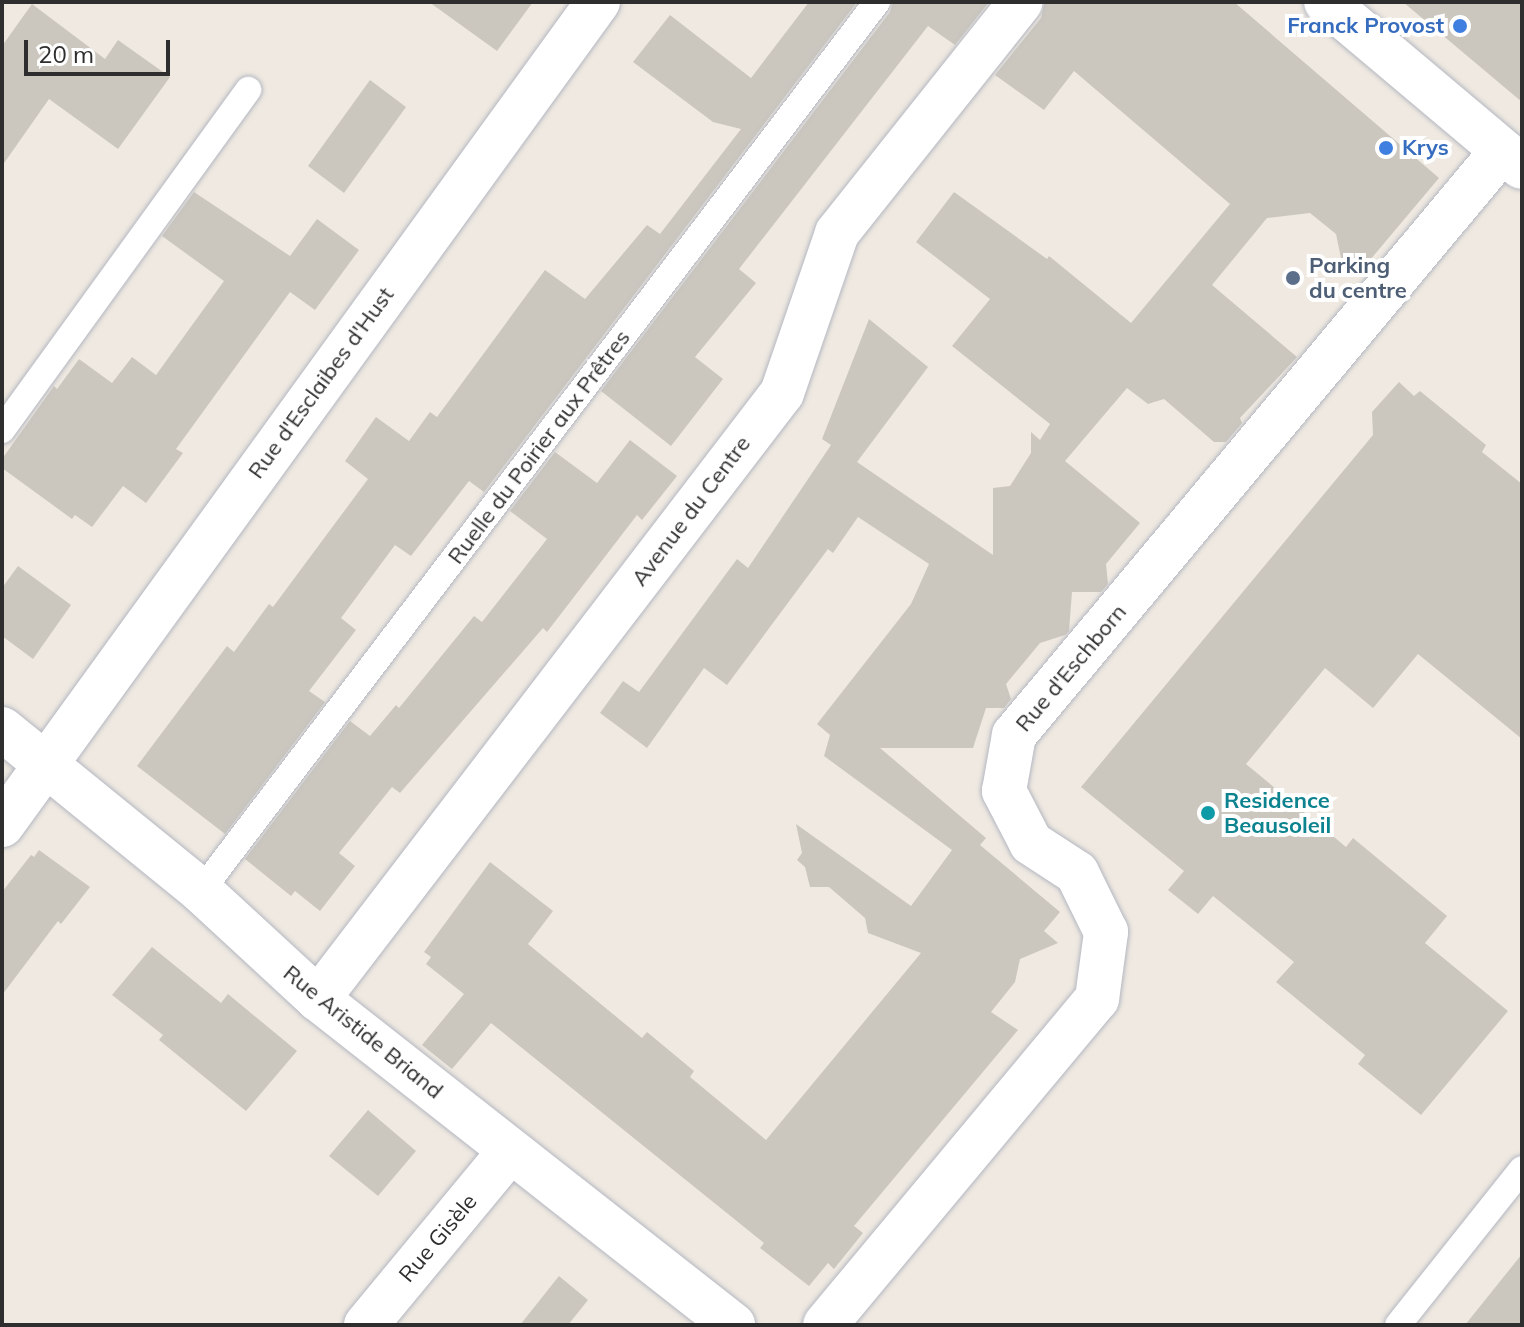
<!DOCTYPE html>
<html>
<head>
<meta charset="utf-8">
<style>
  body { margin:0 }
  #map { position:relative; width:1524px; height:1327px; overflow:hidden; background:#efe9e1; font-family:Mulish,sans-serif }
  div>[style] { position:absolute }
  .building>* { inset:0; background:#cbc7bf }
  .roads { filter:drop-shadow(0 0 2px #b4b7c1) drop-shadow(0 0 2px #b4b7c1) }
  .service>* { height:26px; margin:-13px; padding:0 13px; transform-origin:13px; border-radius:13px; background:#fff }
  .minor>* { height:44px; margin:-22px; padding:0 22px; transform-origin:22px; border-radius:22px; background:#fff }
  .secondary>* { height:44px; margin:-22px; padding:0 22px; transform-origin:22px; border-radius:22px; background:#fff }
  .dots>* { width:22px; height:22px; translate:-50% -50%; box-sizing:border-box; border:4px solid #fff; border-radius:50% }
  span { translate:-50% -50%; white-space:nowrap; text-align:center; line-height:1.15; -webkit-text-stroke:8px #fff; paint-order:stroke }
  .shop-label { font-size:22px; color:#366cbe; font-weight:700 }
  .right { translate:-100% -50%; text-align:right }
  .left { translate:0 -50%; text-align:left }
  .service-label { font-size:22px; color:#4e5e75; font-weight:700 }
  .street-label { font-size:22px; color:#2e2e2e }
  .culture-label { font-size:22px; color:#0d838f; font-weight:700 }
  .frame { position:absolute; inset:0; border:4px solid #2e2e2e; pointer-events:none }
  .scale { position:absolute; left:24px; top:40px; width:146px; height:36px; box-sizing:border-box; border:4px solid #2e2e2e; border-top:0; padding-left:10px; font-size:24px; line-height:28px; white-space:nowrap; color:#2e2e2e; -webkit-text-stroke:6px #fff; paint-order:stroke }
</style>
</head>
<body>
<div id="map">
  <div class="building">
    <i style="clip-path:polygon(429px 2px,533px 2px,497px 51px)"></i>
    <i style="clip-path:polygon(809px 2px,857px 2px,484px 492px,469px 481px,411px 556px,395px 545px,341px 618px,356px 630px,309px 691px,325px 702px,225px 834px,137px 766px,227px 646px,234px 652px,269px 604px,273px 607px,368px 479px,345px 461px,376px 417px,409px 441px,430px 412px,437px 417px,545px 270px,585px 299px,647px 225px,660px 234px,741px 129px,713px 122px,633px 62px,670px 15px,751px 78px)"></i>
    <i style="clip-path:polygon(893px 2px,989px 2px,955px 45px,928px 26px,739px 269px,756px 283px,695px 357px,723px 379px,671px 446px,601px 391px,890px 12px)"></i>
    <i style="clip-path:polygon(1045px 2px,1234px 2px,1439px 178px,1370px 260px,1342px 263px,1336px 234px,1310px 213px,1267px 218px,1212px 285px,1297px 357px,1240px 418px,1242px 423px,1226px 442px,1214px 442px,1164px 399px,1148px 404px,1127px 388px,1065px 461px,1140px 523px,1106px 564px,1108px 584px,1101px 592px,1072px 592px,1069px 631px,1065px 635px,1040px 643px,1006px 684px,1011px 699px,1004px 708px,986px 708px,973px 748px,880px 748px,986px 838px,980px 845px,1060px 912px,1044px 931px,1058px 943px,1020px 959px,1015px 982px,991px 1012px,1018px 1030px,854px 1226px,863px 1233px,834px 1269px,828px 1263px,809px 1286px,760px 1248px,764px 1243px,491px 1023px,452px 1069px,422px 1045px,464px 994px,426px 964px,431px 957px,424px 952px,490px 862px,553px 911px,528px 944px,642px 1038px,647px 1032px,694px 1071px,690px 1077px,766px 1140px,921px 953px,868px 933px,865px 918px,829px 887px,810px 887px,805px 867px,797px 860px,802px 853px,796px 824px,911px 906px,952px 850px,824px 756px,830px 735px,817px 724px,911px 604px,929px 564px,858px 517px,833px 553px,828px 549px,727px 685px,704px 668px,647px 748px,600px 713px,623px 681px,639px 692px,737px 559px,748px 568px,831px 445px,822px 439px,869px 319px,928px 367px,857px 462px,993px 555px,993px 488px,1010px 486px,1031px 453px,1031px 432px,1040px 440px,1050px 424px,952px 346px,990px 299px,916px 242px,954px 192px,1047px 259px,1049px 256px,1131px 323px,1230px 204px,1074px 71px,1044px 110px,995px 75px,1041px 18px)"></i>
    <i style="clip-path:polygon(1403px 2px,1522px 2px,1522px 102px)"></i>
    <i style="clip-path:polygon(32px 4px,105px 59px,118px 40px,170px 77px,118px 149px,49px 99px,2px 166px,2px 46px)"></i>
    <i style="clip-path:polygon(370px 80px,406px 107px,344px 193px,308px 166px)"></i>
    <i style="clip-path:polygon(194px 192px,290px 256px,317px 219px,359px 250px,315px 310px,290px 292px,176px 449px,183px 453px,146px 503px,123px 486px,92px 527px,75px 515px,72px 519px,2px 468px,2px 459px,54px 386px,57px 389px,79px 359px,112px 383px,132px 357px,156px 375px,224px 281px,162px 236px)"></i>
    <i style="clip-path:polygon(1399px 382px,1414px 396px,1420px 391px,1486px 445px,1482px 452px,1522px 484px,1522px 739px,1418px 654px,1373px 708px,1325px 668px,1246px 764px,1346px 847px,1353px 838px,1447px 916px,1425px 943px,1508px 1011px,1421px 1115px,1358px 1064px,1365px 1055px,1276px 982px,1294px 962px,1213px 896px,1198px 914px,1168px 890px,1184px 871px,1081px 787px,1373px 435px,1372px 412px)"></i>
    <i style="clip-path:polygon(630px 440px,677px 476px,642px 520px,637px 515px,547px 632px,543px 628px,400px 793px,392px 787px,339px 853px,355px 866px,320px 911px,295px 891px,291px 896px,245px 859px,350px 721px,370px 736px,396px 705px,399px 708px,474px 616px,482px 622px,547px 539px,510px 511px,555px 452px,597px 483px)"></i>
    <i style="clip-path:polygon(18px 566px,71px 605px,33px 659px,2px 636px,2px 588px)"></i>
    <i style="clip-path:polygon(39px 850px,90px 887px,61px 924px,58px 921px,2px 995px,2px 892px,31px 855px,34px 857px)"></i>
    <i style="clip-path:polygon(152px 947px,221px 1003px,228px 994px,297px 1051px,246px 1111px,159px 1040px,163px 1035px,112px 995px)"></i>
    <i style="clip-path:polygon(368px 1110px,416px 1151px,378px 1196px,329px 1156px)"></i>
    <i style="clip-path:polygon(1522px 1254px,1522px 1325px,1465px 1325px)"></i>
    <i style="clip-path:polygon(559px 1276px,588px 1300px,568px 1325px,520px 1325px)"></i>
  </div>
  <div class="roads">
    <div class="service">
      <i style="left:2px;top:430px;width:420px;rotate:-54.1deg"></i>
      <i style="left:201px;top:891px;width:1117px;rotate:-52.75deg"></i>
      <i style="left:1398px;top:1325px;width:199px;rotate:-51.5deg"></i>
    </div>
    <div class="minor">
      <i style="left:2px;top:729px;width:257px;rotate:39.1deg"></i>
      <i style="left:201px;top:891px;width:159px;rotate:42.7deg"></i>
      <i style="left:318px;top:999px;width:528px;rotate:38.15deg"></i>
      <i style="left:2px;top:825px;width:1016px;rotate:-54.09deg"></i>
      <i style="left:318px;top:999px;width:763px;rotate:-52.56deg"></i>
      <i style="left:782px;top:393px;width:169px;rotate:-71deg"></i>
      <i style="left:837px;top:233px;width:295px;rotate:-51.5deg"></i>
      <i style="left:366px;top:1325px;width:226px;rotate:-50.4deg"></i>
      <i style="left:825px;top:1325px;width:425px;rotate:-50.2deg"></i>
      <i style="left:1097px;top:999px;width:68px;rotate:-82.3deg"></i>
      <i style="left:1106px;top:932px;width:66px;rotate:-116.2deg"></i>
      <i style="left:1077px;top:873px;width:55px;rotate:-146.9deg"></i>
      <i style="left:1031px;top:843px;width:59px;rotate:-117.4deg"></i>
      <i style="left:1004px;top:791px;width:57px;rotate:-79.9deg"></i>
      <i style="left:1014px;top:735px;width:761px;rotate:-50.12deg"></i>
    </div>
    <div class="secondary">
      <i style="left:1326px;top:2px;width:256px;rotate:40.1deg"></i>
    </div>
  </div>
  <div class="dots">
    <i style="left:1460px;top:26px;background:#3f7fe0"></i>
    <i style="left:1386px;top:148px;background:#3f7fe0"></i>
    <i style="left:1293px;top:278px;background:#5c6f8a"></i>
    <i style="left:1208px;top:813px;background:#0f9aa8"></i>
  </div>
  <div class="shop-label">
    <span class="right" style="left:1444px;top:26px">Franck Provost</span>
    <span class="left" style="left:1402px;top:148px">Krys</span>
  </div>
  <div class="service-label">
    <span class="left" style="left:1309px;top:278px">Parking<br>du centre</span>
  </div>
  <div class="street-label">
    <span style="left:321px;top:383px;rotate:-54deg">Rue d'Esclaibes d'Hust</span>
    <span style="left:539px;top:447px;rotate:-53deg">Ruelle du Poirier aux Prêtres</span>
    <span style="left:691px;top:511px;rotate:-53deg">Avenue du Centre</span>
    <span style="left:1071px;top:668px;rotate:-50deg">Rue d'Eschborn</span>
    <span style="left:363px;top:1032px;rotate:39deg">Rue Aristide Briand</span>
    <span style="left:438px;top:1238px;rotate:-50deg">Rue Gisèle</span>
  </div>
  <div class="culture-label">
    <span class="left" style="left:1224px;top:813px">Residence<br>Beausoleil</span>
  </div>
  <div class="frame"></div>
  <div class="scale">20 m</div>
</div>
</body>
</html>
